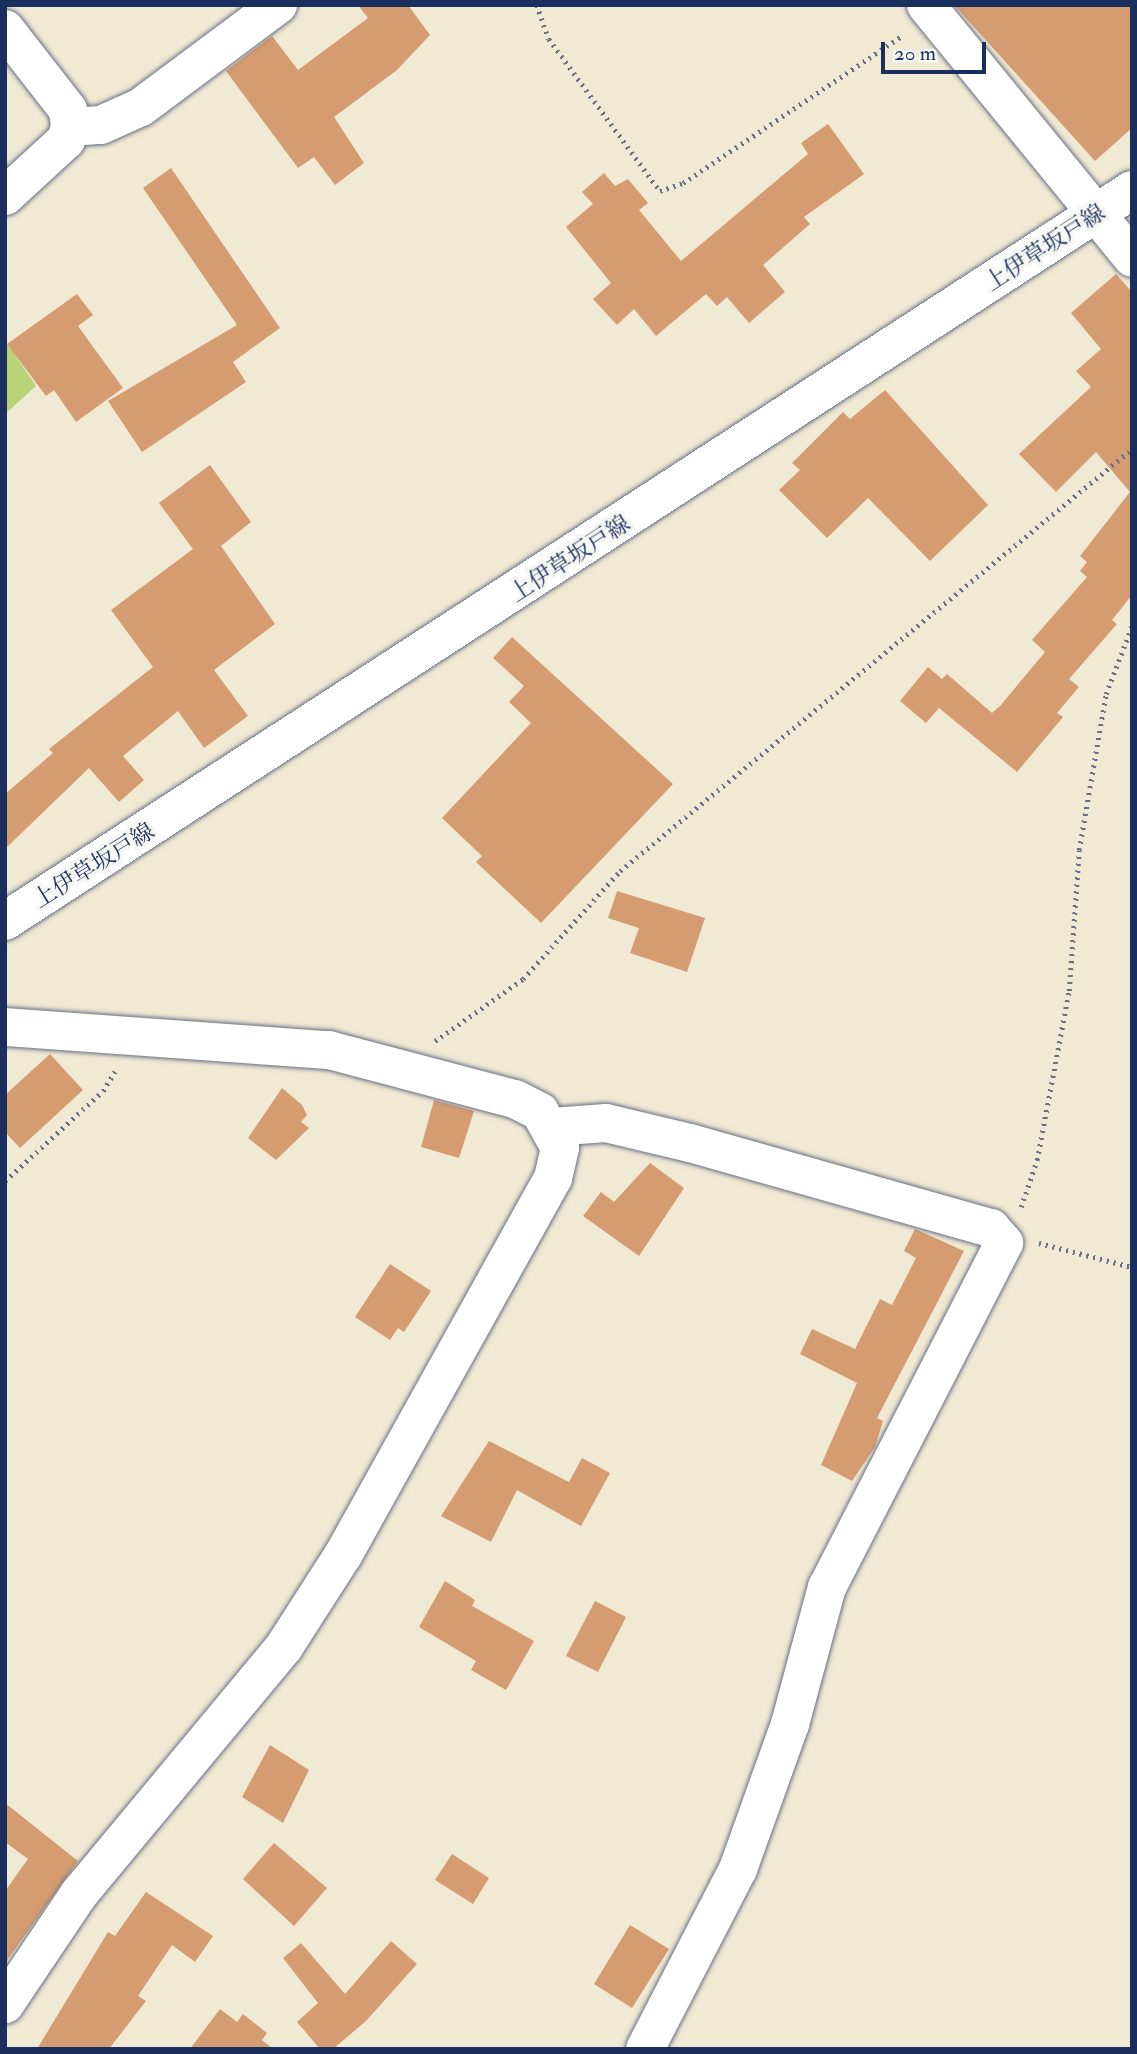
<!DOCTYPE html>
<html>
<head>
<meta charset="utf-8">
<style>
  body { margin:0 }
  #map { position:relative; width:1137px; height:2054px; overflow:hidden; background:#f0e9d3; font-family:"IM FELL Double Pica","Noto Serif JP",serif }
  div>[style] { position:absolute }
  .green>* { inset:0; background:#b9d379 }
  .building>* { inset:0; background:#d59c71 }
  .path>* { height:4.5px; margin-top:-2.25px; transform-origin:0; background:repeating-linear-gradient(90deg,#667087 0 2px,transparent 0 7px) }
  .roads { filter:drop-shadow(0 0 2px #667087) drop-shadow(0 0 2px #667087) }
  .minor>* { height:38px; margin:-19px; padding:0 19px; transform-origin:19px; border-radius:19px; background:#fff }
  .major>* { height:38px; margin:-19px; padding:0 19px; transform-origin:19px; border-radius:19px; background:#fff }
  span { translate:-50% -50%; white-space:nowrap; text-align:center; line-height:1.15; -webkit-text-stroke:7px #f6f6f2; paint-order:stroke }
  .street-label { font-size:23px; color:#1b2f5e }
  .frame { position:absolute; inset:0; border:7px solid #1b2f5e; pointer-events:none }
  .scale { position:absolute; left:881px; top:42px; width:105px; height:32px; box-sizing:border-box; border:4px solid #1b2f5e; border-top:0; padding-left:9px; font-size:21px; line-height:24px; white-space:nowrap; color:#1b2f5e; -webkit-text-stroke:5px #f6f6f2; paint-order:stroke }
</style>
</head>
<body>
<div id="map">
  <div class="green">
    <i style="clip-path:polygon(5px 340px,36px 386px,5px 414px)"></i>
  </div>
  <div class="building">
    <i style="clip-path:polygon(358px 5px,408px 5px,430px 35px,397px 70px,334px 117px,364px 163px,335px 185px,314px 157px,298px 168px,226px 71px,272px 36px,298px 70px,368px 18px)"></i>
    <i style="clip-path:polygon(954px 5px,1132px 5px,1132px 128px,1095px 161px)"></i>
    <i style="clip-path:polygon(828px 124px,864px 174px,804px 217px,810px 224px,763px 265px,785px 292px,749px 323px,727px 297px,717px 306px,706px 294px,656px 336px,634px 309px,617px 325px,593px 299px,611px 283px,566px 227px,593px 204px,582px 192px,604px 173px,615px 186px,628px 179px,648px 203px,639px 210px,681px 261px,808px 154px,801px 143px)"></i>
    <i style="clip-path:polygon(171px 168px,280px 328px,233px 362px,246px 382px,142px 452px,108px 401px,237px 325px,143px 188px)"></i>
    <i style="clip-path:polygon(1116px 274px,1132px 292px,1132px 595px,1112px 620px,1117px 624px,1069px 679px,1079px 687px,1057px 713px,1063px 717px,1017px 772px,939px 708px,926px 723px,900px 701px,928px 667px,942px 679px,947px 674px,992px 713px,1000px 706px,1045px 652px,1032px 640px,1087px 577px,1080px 571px,1087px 562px,1080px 556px,1130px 492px,1096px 452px,1056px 492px,1019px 454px,1091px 387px,1076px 371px,1101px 349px,1071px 313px)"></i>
    <i style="clip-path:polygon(77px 294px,93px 315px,78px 326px,123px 388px,76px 422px,54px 390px,46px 396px,7px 344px)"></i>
    <i style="clip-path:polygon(885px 390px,988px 505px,930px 561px,868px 498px,827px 538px,779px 490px,800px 470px,792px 463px,843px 412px,850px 419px)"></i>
    <i style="clip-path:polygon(210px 465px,251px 522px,221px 546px,275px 624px,214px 670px,248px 716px,204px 748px,178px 711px,123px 756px,144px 780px,119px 802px,89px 768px,5px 849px,5px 794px,53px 753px,49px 749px,153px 667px,111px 610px,193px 549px,159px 503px)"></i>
    <i style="clip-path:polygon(512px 637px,673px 784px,541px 923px,476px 862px,482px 856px,442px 818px,531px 723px,509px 702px,524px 686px,493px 658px)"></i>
    <i style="clip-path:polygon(617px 891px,705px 918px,687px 972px,630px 953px,639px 928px,608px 918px)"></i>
    <i style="clip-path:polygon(50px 1054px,83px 1090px,20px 1148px,5px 1132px,5px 1095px)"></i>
    <i style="clip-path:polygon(282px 1088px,302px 1105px,307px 1115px,301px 1122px,309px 1128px,276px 1160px,248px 1138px)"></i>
    <i style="clip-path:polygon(434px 1100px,474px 1111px,459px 1158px,421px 1147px)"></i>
    <i style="clip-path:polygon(650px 1163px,684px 1188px,639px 1256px,583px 1216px,601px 1192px,614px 1202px)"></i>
    <i style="clip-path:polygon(915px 1229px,964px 1251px,877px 1418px,883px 1421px,875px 1447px,852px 1481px,821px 1465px,857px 1383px,800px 1354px,812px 1329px,855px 1349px,880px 1299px,892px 1305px,916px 1258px,904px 1251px)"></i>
    <i style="clip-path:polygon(390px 1264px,431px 1291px,404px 1332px,398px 1328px,390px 1340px,355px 1317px)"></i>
    <i style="clip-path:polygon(489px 1441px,569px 1482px,582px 1458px,610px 1473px,581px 1526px,517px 1490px,491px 1542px,441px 1516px)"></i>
    <i style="clip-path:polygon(445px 1581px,475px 1600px,472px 1606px,534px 1641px,506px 1690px,471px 1670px,476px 1661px,419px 1627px)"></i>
    <i style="clip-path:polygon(595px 1601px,626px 1617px,598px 1672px,566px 1656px)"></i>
    <i style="clip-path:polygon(270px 1745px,309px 1770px,283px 1823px,242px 1797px)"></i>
    <i style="clip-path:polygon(5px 1803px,78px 1861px,5px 1963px,5px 1891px,28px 1859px,5px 1842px)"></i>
    <i style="clip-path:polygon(274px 1843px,327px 1888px,294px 1926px,243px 1879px)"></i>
    <i style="clip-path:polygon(452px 1854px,489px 1878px,473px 1904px,435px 1880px)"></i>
    <i style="clip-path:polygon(146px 1892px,213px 1936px,195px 1962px,172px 1945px,138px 1996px,146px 2001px,109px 2049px,37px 2049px,108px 1932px,115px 1936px)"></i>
    <i style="clip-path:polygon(630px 1925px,669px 1949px,632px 2008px,594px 1984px)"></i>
    <i style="clip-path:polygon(391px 1941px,417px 1964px,366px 2021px,333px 2049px,320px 2049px,297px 2022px,318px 2003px,283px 1958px,301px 1943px,345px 1994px)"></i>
    <i style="clip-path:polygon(220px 2009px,237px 2022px,243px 2014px,267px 2033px,262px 2040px,273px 2049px,190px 2049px)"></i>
  </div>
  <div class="path">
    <i style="left:537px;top:5px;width:36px;rotate:71deg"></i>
    <i style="left:549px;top:39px;width:188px;rotate:53.9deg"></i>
    <i style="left:660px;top:191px;width:24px;rotate:-19deg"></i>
    <i style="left:683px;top:183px;width:265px;rotate:-33.9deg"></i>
    <i style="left:435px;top:1041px;width:108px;rotate:-35.2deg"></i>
    <i style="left:523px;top:979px;width:145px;rotate:-48.1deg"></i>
    <i style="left:620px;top:871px;width:663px;rotate:-39.5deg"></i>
    <i style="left:5px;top:1181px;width:133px;rotate:-42.6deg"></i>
    <i style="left:103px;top:1091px;width:23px;rotate:-59deg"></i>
    <i style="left:1021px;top:1207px;width:50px;rotate:-71.2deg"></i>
    <i style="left:1037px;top:1160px;width:172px;rotate:-79.3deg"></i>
    <i style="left:1069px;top:991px;width:141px;rotate:-85.9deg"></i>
    <i style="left:1079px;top:850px;width:158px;rotate:-80.2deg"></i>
    <i style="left:1106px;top:694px;width:73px;rotate:-69.1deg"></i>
    <i style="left:1039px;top:1243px;width:96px;rotate:14.5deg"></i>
  </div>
  <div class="roads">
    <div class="minor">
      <i style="left:926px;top:5px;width:326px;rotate:50.8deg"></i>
      <i style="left:5px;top:29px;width:103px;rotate:52.1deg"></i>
      <i style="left:68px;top:110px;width:17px;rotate:83deg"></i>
      <i style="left:70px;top:127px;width:14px;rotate:107deg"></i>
      <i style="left:66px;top:140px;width:83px;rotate:137.4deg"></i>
      <i style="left:70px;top:127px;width:31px;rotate:-4deg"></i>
      <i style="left:101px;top:125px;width:44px;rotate:-24.2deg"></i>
      <i style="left:141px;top:107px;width:171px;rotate:-36.7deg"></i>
      <i style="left:5px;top:1027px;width:325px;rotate:4.1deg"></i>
      <i style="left:329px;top:1050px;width:192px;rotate:14.8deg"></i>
      <i style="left:515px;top:1099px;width:28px;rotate:27deg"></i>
      <i style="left:540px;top:1112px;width:41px;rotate:60.9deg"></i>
      <i style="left:560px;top:1148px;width:31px;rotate:103deg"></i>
      <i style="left:553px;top:1178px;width:432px;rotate:119.1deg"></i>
      <i style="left:343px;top:1555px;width:109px;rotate:122.7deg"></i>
      <i style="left:284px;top:1647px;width:321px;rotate:129.7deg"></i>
      <i style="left:79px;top:1894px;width:133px;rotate:123.9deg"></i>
      <i style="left:552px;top:1127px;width:54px;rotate:-4.2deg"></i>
      <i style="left:606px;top:1123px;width:86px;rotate:13.4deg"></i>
      <i style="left:690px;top:1143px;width:313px;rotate:15.8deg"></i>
      <i style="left:991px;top:1228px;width:20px;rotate:49deg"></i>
      <i style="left:1004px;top:1243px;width:387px;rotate:117.2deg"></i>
      <i style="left:827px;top:1587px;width:142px;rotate:105.1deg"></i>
      <i style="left:790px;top:1724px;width:154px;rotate:109.7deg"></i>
      <i style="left:738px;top:1869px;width:203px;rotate:117.3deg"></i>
    </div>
    <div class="major">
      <i style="left:5px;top:921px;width:1343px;rotate:-32.97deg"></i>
    </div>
  </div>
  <div class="street-label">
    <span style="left:1045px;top:248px;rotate:-33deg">上伊草坂戸線</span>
    <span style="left:570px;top:559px;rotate:-33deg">上伊草坂戸線</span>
    <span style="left:94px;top:866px;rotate:-32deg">上伊草坂戸線</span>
  </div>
  <div class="frame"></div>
  <div class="scale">20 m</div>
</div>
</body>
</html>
